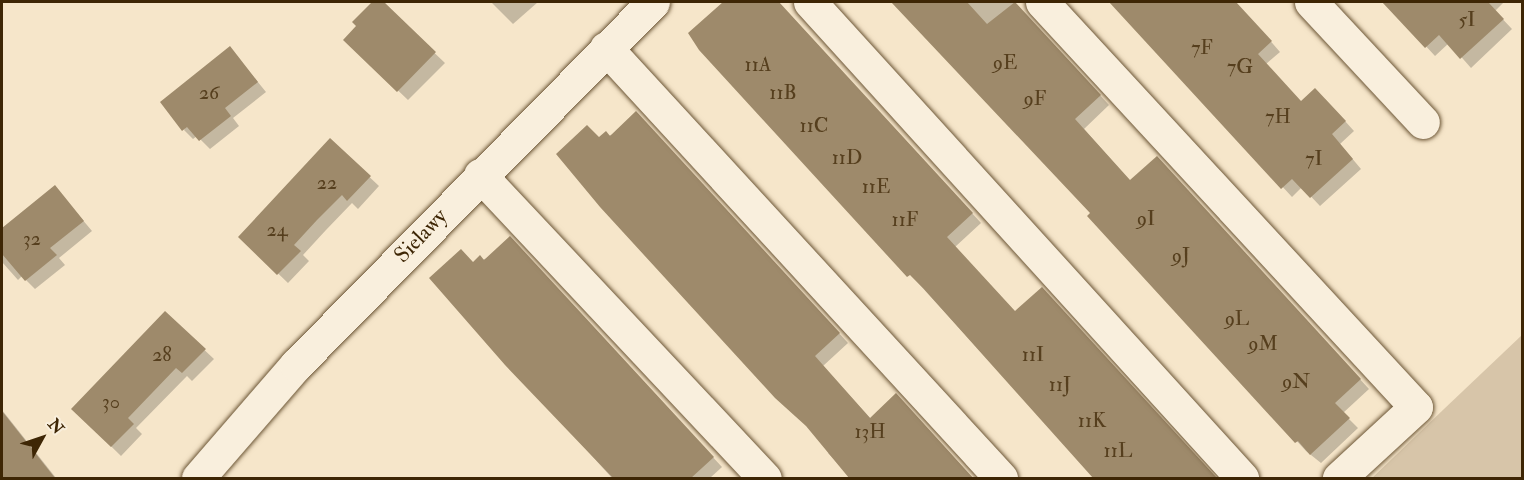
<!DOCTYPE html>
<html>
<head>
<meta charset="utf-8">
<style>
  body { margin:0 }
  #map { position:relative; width:1524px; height:480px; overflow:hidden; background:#f6e6ca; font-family:"IM FELL Double Pica",serif }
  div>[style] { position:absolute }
  .green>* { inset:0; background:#d7c5a9 }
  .shadow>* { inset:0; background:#0003 }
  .building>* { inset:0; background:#9e8a6b }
  .roads { filter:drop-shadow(0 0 2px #6c5636) drop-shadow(0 0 2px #6c5636) }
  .minor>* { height:33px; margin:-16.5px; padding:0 16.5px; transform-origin:16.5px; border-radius:16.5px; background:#f9efdd }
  span { translate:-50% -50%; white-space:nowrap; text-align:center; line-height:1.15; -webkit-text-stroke:4.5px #f9efdd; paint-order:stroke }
  .number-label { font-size:20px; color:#563f1e }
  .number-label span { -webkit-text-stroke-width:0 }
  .street-label { font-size:22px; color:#3e2605 }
  .frame { position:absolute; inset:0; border:3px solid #3e2605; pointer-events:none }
  .north { position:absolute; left:12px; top:408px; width:60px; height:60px; -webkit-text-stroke:4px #f9efdd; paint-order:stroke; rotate:50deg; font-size:16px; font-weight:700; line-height:24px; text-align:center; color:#3e2605 }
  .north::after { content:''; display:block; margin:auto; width:21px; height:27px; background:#3e2605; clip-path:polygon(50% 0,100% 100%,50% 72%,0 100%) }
</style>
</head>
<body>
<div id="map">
  <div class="green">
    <i style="clip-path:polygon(1522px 335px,1522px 478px,1372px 478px,1444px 409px)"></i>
  </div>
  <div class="shadow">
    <i style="clip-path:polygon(374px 2px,381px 2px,445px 63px,408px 100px,345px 40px,358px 26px,354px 22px)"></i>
    <i style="clip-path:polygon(491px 2px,538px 2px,513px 24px)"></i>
    <i style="clip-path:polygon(725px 2px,743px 16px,759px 2px,778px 2px,981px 223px,955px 247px,1016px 313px,1051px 298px,1216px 478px,1096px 478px,690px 33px)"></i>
    <i style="clip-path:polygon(894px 2px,1014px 2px,1109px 105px,1084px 129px,1131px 182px,1166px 168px,1369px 389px,1343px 413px,1358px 428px,1321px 463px,1306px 451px,1089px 216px,1092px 213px)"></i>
    <i style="clip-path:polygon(1111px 2px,1208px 2px,1227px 23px,1266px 36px,1280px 52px,1266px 64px,1302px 103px,1325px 99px,1354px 131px,1340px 144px,1361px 169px,1320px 206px,1302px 187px,1292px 197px)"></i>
    <i style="clip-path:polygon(1410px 2px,1504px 2px,1495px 11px,1512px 29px,1471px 68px,1449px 43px,1435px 56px,1397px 15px)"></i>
    <i style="clip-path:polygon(230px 48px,266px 92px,233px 118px,239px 126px,210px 149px,197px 136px,193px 139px,184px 130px)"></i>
    <i style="clip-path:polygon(646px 123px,848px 343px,823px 366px,871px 419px,906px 405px,973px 478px,851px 478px,828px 453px,831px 451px,599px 139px)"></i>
    <i style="clip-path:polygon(330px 140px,379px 186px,358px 209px,352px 203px,326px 230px,303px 255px,309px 261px,288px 283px,240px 237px)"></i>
    <i style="clip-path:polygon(55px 187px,92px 231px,59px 258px,65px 265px,35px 289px,22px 276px,18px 280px,2px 262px,2px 230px)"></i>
    <i style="clip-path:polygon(519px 247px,722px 467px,710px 478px,612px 478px,431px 278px)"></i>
    <i style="clip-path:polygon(165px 313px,214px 359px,192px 381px,187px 376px,136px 428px,142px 434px,121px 456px,73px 409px)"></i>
    <i style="clip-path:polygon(2px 410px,56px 478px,2px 478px)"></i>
  </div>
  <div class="building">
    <i style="clip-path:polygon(372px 2px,384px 2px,436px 52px,397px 92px,343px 40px,356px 26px,352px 22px)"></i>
    <i style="clip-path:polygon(723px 2px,779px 2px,973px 213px,947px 237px,1015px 311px,1042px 287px,1217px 478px,1093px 478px,923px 288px,910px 275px,907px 277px,699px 50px,688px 33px)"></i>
    <i style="clip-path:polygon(891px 2px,967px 2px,987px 24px,1015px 2px,1101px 95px,1075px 119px,1130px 180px,1157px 156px,1361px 379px,1335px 403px,1350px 418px,1310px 455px,1298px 441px,1295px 443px,1087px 216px,1090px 213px)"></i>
    <i style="clip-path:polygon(1109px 2px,1236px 2px,1272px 41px,1258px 54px,1301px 101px,1315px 88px,1346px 121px,1332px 134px,1353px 159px,1310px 198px,1292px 179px,1281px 189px)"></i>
    <i style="clip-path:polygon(1382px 2px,1488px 2px,1504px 19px,1460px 59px,1439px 35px,1425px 48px)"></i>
    <i style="clip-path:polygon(230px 46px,258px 82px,225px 108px,231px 116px,199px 141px,187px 127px,182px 131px,160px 102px)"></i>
    <i style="clip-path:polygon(636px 111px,840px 333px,815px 356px,870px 418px,896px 393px,973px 478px,849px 478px,806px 426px,775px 398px,600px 207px,556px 154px,587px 125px,599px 137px,606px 131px,610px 136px)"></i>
    <i style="clip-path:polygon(330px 138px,371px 176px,347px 201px,342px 195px,317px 220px,294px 245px,301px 251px,277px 275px,238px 237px)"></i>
    <i style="clip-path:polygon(55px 185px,84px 221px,50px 248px,57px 255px,25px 281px,2px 254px,2px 228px)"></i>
    <i style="clip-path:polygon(510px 236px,714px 457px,691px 478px,613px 478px,505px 365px,429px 278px,461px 249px,473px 262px,480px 255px,484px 260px)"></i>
    <i style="clip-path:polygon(165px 311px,206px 349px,182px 373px,176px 368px,128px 418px,134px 424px,111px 447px,71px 409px)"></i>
    <i style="clip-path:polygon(2px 411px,55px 478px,2px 478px)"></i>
  </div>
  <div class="roads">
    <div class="minor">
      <i style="left:810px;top:2px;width:643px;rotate:47.77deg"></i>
      <i style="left:1042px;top:2px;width:551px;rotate:47.28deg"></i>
      <i style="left:1416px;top:407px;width:105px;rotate:137.3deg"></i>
      <i style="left:1311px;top:2px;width:164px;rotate:47deg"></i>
      <i style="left:606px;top:48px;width:584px;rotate:47.43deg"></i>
      <i style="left:480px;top:175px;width:416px;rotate:46.8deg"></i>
      <i style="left:198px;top:478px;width:150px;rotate:-49.1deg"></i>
      <i style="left:296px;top:365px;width:509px;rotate:-45.48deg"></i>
    </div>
  </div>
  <div class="number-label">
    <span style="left:1467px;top:19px">5I</span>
    <span style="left:1202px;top:47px">7F</span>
    <span style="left:1005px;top:62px">9E</span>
    <span style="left:758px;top:64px">11A</span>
    <span style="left:1240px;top:66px">7G</span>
    <span style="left:209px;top:92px">26</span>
    <span style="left:783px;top:92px">11B</span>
    <span style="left:1035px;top:98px">9F</span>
    <span style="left:1278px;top:116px">7H</span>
    <span style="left:814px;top:125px">11C</span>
    <span style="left:847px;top:157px">11D</span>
    <span style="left:1314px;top:158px">7I</span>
    <span style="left:327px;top:182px">22</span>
    <span style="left:876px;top:186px">11E</span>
    <span style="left:1146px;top:218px">9I</span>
    <span style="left:905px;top:219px">11F</span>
    <span style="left:277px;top:229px">24</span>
    <span style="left:32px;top:238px">32</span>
    <span style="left:1181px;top:255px">9J</span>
    <span style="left:1237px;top:318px">9L</span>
    <span style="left:1263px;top:343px">9M</span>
    <span style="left:162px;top:354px">28</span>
    <span style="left:1033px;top:354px">11I</span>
    <span style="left:1296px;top:381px">9N</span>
    <span style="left:1060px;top:384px">11J</span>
    <span style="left:111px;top:401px">30</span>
    <span style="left:1092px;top:420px">11K</span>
    <span style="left:870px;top:431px">13H</span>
    <span style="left:1118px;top:450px">11L</span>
  </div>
  <div class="street-label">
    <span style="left:421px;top:236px;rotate:-46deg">Sielawy</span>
  </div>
  <div class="frame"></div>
  <div class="north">N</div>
</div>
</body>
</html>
